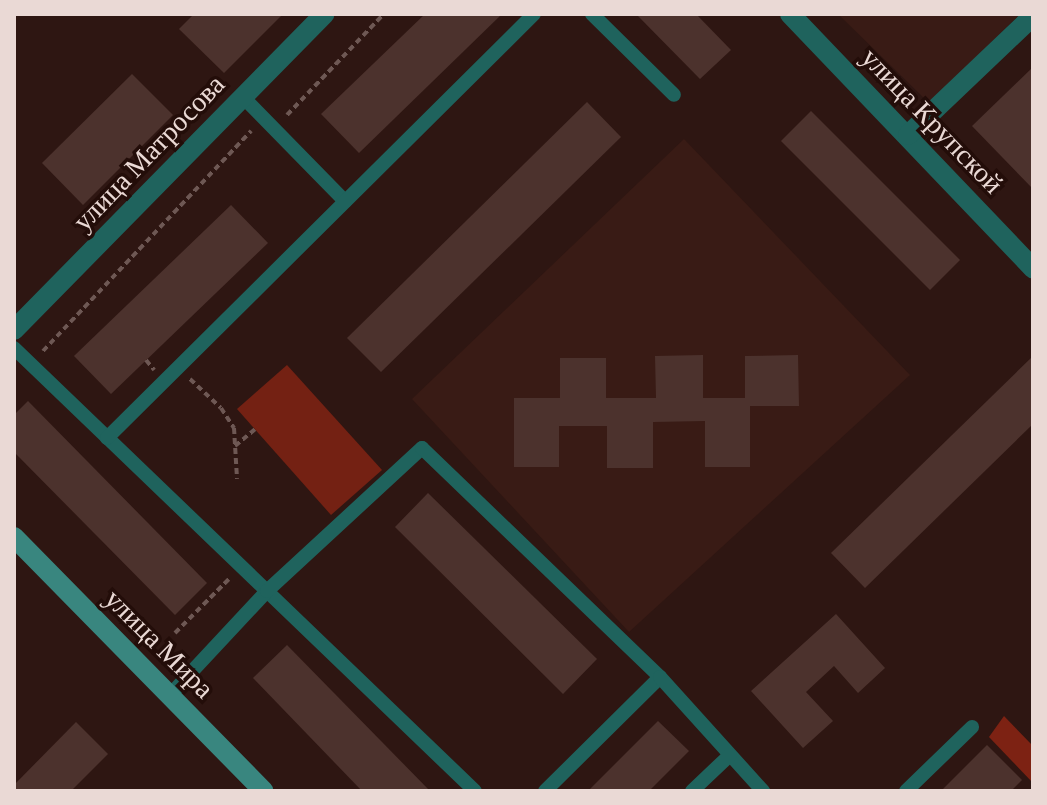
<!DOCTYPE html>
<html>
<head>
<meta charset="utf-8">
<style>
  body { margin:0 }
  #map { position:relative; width:1047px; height:805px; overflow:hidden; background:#2e1612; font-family:"Crimson Pro",serif }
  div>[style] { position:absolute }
  .built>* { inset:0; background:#391b15 }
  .green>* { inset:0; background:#742113 }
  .forest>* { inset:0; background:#7d2213 }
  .building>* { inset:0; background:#4c322d }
  .path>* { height:4px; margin-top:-2px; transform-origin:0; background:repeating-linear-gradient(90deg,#6e5854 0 6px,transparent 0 10px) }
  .service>* { height:14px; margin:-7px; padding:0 7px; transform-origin:7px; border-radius:7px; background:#1f635d }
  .minor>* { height:20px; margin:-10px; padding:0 10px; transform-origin:10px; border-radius:10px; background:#1f635d }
  .secondary>* { height:20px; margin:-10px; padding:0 10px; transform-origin:10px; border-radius:10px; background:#39867f }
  span { translate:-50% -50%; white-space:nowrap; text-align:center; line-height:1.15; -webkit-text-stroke:7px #230d09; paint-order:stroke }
  .street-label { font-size:28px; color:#ead9d5 }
  .frame { position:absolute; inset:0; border:16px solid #ead9d5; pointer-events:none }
</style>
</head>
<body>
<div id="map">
  <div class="built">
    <i style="clip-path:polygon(838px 14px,1020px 14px,929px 103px)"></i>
    <i style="clip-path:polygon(684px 139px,910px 375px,629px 632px,412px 399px)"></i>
  </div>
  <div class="green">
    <i style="clip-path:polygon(287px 365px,382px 470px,331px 515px,237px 409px)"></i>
  </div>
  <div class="forest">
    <i style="clip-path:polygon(1004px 716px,1033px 746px,1033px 783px,989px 737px)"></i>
  </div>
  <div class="building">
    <i style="clip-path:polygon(194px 14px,283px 14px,224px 73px,179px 29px)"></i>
    <i style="clip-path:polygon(425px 14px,502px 14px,359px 153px,321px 114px)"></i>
    <i style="clip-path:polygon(636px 14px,696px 14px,731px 50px,700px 79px)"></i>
    <i style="clip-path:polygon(1033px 67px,1033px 189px,972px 126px)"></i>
    <i style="clip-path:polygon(132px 74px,173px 115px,83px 205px,42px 163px)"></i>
    <i style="clip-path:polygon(587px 102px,621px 137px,381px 372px,347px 338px)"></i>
    <i style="clip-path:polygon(811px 111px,960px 260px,930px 290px,781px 141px)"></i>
    <i style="clip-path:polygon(231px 205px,268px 243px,111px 394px,74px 356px)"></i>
    <i style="clip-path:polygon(703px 355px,703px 398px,745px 398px,745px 356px,798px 355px,799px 406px,750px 406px,750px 467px,705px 467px,705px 421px,653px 422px,653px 468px,607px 468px,607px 426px,559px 426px,559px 467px,514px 467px,514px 398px,560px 398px,560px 358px,606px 358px,606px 398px,656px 398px,655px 356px)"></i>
    <i style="clip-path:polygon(1033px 356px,1033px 424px,865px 588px,831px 553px)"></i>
    <i style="clip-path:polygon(28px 401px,207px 583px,175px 615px,14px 452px,14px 415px)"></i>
    <i style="clip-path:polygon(428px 493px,597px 659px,563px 694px,395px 527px)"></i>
    <i style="clip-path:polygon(836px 614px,885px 668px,858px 693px,834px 666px,806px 692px,833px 721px,803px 748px,751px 691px)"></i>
    <i style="clip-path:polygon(287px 645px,430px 791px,362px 791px,253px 678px)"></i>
    <i style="clip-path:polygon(658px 721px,689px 751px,649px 791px,588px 791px)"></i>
    <i style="clip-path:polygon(76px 722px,108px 754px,71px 791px,14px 791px,14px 785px)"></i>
    <i style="clip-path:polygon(987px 745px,1022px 780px,1011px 791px,941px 791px)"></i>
  </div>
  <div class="path">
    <i style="left:287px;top:115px;width:140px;rotate:-46.2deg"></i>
    <i style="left:43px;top:351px;width:303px;rotate:-46.6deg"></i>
    <i style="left:146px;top:360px;width:13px;rotate:51deg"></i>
    <i style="left:190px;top:379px;width:42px;rotate:43.1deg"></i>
    <i style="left:221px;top:408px;width:24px;rotate:57deg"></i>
    <i style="left:234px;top:428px;width:51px;rotate:86.6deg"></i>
    <i style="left:235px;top:446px;width:26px;rotate:-40deg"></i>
    <i style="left:175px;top:633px;width:76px;rotate:-45deg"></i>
  </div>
  <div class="service">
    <i style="left:592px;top:14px;width:115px;rotate:44.6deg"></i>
    <i style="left:243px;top:97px;width:146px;rotate:45.6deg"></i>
    <i style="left:14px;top:348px;width:639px;rotate:43.86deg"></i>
    <i style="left:107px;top:438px;width:602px;rotate:-44.8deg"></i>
    <i style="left:170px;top:695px;width:142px;rotate:-47deg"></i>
    <i style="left:267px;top:591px;width:211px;rotate:-42.7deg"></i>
    <i style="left:422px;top:448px;width:330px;rotate:43.9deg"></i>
    <i style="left:545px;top:791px;width:162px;rotate:-44.7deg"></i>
    <i style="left:660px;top:677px;width:154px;rotate:47.9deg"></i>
    <i style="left:692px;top:791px;width:52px;rotate:-43.5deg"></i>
    <i style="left:906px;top:791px;width:92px;rotate:-44.1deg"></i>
  </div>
  <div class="minor">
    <i style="left:790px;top:14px;width:352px;rotate:46.3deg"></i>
    <i style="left:908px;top:135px;width:173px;rotate:-43.6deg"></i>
    <i style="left:14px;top:330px;width:443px;rotate:-45.5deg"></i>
  </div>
  <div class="secondary">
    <i style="left:14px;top:537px;width:356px;rotate:45.5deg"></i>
  </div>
  <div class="street-label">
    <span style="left:932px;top:121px;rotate:46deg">улица Крупской</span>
    <span style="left:149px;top:153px;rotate:-46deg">улица Матросова</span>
    <span style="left:159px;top:644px;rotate:45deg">улица Мира</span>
  </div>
  <div class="frame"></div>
</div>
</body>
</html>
